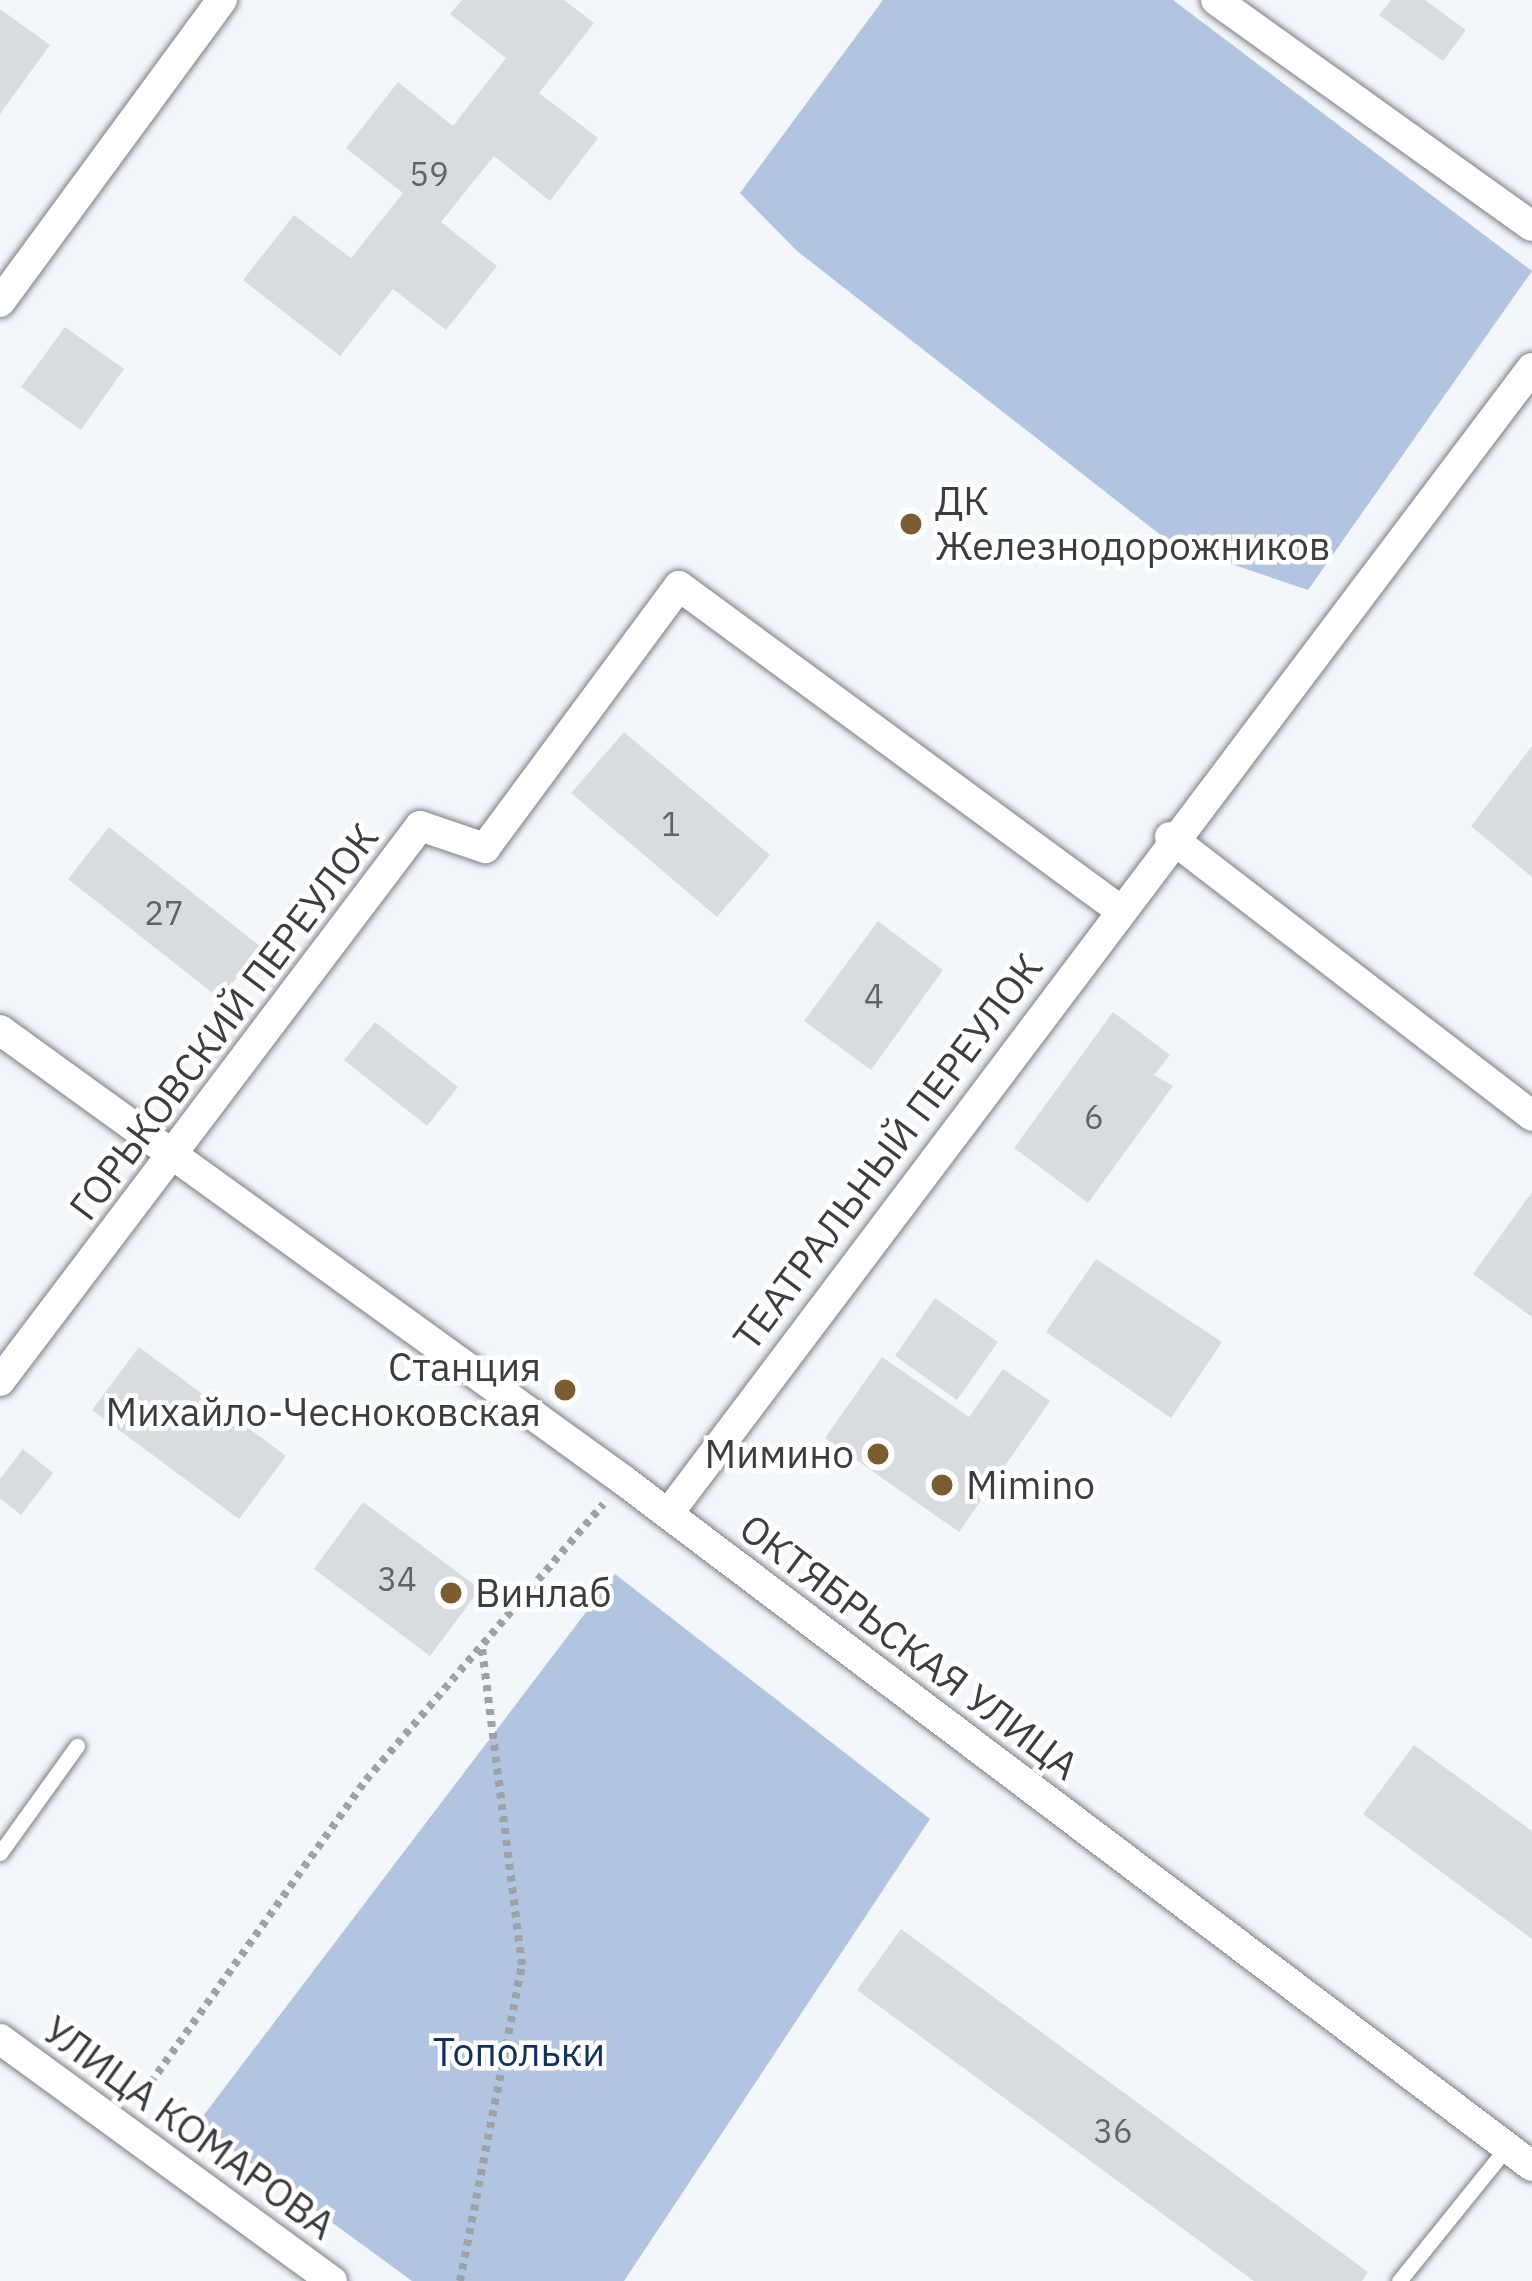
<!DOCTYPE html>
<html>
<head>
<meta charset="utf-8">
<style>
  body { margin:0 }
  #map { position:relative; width:1532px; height:2281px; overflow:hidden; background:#f3f7fc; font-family:"IBM Plex Sans",sans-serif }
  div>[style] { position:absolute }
  .green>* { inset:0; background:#b2c5e0 }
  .building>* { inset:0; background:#d8dce1 }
  .path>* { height:8px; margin-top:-4px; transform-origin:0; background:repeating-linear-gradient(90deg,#9ea1a5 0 6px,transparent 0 12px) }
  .roads { filter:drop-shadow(0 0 3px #7c7f84) drop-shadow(0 0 3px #7c7f84) }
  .lane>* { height:15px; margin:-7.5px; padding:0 7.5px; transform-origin:7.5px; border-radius:7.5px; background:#fff }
  .street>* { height:30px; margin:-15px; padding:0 15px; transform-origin:15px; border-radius:15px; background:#fff }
  .dots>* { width:33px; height:33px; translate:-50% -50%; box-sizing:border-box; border:6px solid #fff; border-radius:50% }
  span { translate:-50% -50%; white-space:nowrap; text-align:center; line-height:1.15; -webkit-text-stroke:9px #fff; paint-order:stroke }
  .number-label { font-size:33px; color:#626568 }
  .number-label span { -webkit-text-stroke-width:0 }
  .poi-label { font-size:39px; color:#3b3d3f }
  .left { translate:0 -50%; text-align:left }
  .right { translate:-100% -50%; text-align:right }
  .street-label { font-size:39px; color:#3b3d3f }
  .park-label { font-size:39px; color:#0e3361 }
</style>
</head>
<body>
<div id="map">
  <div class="green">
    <i style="clip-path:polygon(883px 0,1173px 0,1532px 271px,1308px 590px,1172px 544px,797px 251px,740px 193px)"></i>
    <i style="clip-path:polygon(615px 1574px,930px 1819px,624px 2281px,412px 2281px,197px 2124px)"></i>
  </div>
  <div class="building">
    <i style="clip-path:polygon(462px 0,564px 0,594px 23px,539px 93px,598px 138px,550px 201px,494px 156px,441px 222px,497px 266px,446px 330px,393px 289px,340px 356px,243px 280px,294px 215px,351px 258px,403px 193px,346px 148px,398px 82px,453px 126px,506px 58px,450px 14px)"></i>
    <i style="clip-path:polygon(1391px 0,1425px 0,1466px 30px,1443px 61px,1379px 15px)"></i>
    <i style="clip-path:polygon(0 9px,50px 45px,0 114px)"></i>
    <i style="clip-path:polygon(65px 327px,124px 369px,81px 430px,21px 387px)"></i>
    <i style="clip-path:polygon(624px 732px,770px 855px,717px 917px,571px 793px)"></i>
    <i style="clip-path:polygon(1532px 746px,1532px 877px,1471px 826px)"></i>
    <i style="clip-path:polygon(109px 827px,261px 947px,220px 999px,68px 879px)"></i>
    <i style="clip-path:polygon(878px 921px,943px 970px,871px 1070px,804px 1021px)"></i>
    <i style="clip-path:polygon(1113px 1012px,1170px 1055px,1154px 1075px,1173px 1086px,1088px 1203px,1014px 1148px)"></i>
    <i style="clip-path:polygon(375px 1022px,458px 1087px,427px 1126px,344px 1060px)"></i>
    <i style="clip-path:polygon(1532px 1192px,1532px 1317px,1473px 1274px)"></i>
    <i style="clip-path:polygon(1096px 1259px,1222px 1342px,1171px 1418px,1046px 1332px)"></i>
    <i style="clip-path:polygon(935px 1298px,998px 1342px,957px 1400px,895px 1356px)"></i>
    <i style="clip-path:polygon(139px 1347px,286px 1456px,239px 1519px,92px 1410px)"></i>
    <i style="clip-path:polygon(882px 1357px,969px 1417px,1003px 1369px,1050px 1401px,959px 1532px,825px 1438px)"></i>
    <i style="clip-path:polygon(23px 1449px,53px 1473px,21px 1515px,0 1498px,0 1479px)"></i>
    <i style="clip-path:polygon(363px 1502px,480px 1589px,430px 1656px,314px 1569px)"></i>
    <i style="clip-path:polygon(1414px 1745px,1532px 1831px,1532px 1939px,1363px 1814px)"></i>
    <i style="clip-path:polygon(901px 1929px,1368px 2272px,1362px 2281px,1254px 2281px,857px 1990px)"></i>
  </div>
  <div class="path">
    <i style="left:137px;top:2102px;width:395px;rotate:-54.6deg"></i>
    <i style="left:366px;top:1780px;width:364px;rotate:-49.3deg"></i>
    <i style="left:460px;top:2281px;width:322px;rotate:-78.9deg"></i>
    <i style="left:522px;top:1965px;width:319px;rotate:-97.2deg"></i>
  </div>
  <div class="roads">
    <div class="lane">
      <i style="left:0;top:1853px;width:132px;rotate:-54.3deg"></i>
      <i style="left:1399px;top:2281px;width:172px;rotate:-51.1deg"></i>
    </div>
    <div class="street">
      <i style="left:1216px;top:0;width:388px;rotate:35.6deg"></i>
      <i style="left:0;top:302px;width:375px;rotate:-53.7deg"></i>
      <i style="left:1170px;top:837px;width:457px;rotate:37.6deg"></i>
      <i style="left:0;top:1030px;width:769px;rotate:35.84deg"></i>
      <i style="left:623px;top:1480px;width:1139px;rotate:37.04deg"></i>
      <i style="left:0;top:1381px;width:696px;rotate:-52.88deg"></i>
      <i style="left:420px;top:826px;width:69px;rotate:18.7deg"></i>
      <i style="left:485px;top:848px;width:326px;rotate:-53.5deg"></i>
      <i style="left:679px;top:586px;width:544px;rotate:36.32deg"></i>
      <i style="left:668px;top:1514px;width:1435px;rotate:-52.99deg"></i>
      <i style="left:0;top:2039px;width:411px;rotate:36.1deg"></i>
    </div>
  </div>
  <div class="dots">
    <i style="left:911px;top:524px;background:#7b5d31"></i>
    <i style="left:565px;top:1390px;background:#7b5d31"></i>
    <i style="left:878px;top:1454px;background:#7b5d31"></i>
    <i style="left:942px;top:1485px;background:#7b5d31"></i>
    <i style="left:451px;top:1593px;background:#7b5d31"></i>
  </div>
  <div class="number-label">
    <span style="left:429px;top:174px">59</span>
    <span style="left:671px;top:824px">1</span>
    <span style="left:164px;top:913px">27</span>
    <span style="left:874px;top:996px">4</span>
    <span style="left:1094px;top:1117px">6</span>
    <span style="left:397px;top:1579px">34</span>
    <span style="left:1113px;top:2131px">36</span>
  </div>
  <div class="poi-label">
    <span class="left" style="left:935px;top:524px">ДК<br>Железнодорожников</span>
    <span class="right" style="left:541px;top:1390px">Станция<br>Михайло-Чесноковская</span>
    <span class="right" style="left:854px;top:1454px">Мимино</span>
    <span class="left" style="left:966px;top:1485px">Mimino</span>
    <span class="left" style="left:475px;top:1593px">Винлаб</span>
  </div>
  <div class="street-label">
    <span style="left:224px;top:1022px;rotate:-53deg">ГОРЬКОВСКИЙ ПЕРЕУЛОК</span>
    <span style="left:888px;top:1152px;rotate:-53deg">ТЕАТРАЛЬНЫЙ ПЕРЕУЛОК</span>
    <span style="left:909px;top:1647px;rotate:37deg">ОКТЯБРЬСКАЯ УЛИЦА</span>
    <span style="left:189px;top:2128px;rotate:36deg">УЛИЦА КОМАРОВА</span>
  </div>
  <div class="park-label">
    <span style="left:519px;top:2052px">Топольки</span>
  </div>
</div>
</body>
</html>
